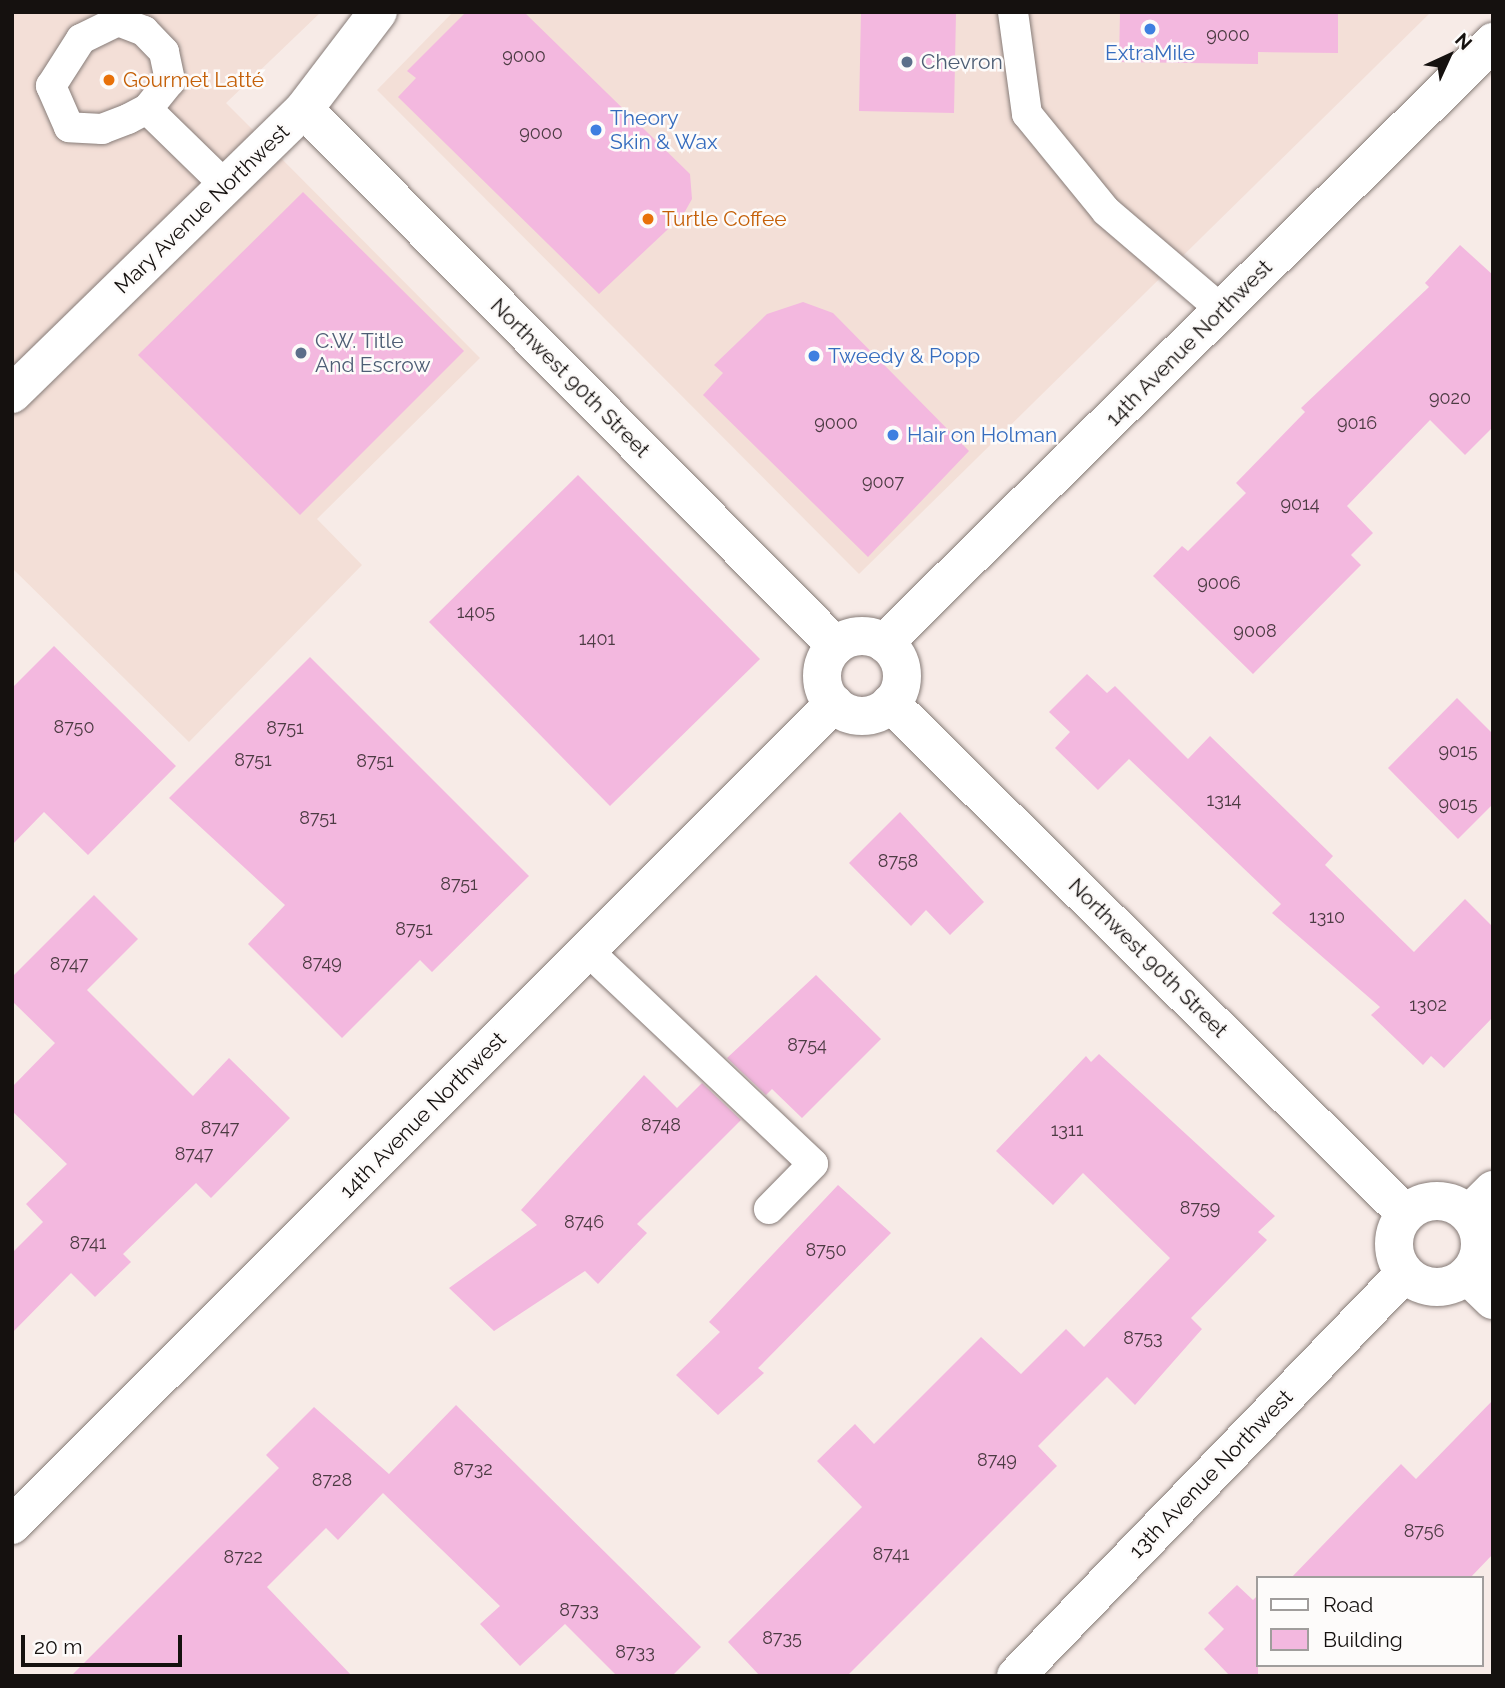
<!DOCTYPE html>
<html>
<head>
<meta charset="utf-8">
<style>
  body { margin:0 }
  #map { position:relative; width:1505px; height:1688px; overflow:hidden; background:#f7ebe7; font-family:Raleway,sans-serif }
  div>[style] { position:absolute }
  .built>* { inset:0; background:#f3dfd7 }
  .building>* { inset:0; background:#f3b8df }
  .roads { filter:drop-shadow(0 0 2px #877c78) drop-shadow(0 0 2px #877c78) }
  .lane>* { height:30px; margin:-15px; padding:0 15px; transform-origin:15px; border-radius:15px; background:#fff }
  .street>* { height:38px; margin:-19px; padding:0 19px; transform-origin:19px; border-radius:19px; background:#fff }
  .street>.ring { margin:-19px; padding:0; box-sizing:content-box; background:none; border:38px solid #fff; border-radius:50% }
  .dots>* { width:19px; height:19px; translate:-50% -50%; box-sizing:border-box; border:4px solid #fdfbfa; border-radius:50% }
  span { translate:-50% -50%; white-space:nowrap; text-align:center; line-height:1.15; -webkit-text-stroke:5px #fdfbfa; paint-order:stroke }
  .number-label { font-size:18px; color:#4c3b43 }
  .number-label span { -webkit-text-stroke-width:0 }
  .shop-label { font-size:21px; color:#366cbe }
  .left { translate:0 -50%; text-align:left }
  .service-label { font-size:21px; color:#4e5e75 }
  .food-label { font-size:21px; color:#c56008 }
  .street-label { font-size:21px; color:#15110f }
  .frame { position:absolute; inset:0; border:14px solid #15110f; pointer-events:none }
  .legend { position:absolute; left:1256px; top:1576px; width:228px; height:91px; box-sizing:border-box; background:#fdfbfa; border:2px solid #a09d9c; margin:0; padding:9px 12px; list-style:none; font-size:21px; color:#15110f }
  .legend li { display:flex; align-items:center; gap:14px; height:35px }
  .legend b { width:35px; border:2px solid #a09d9c }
  .north { position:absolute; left:1414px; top:21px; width:70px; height:70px; -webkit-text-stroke:5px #fdfbfa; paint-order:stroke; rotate:45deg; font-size:19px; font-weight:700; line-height:28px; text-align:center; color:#15110f }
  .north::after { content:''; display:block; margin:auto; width:24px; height:32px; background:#15110f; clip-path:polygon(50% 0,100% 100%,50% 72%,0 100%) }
  .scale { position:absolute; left:21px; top:1635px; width:161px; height:32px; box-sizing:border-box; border:4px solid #15110f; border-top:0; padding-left:9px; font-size:21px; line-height:24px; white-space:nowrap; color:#15110f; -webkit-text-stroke:5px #fdfbfa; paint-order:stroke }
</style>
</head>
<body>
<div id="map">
  <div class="built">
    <i style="clip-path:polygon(12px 12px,321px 12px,226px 103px,480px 358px,317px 519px,362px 565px,189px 742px,12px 568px)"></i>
    <i style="clip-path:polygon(453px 12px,1431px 12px,859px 574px,377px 90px)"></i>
  </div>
  <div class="building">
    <i style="clip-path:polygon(466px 12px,524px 12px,690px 174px,692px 199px,683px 215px,599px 294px,398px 97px,416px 78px,407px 71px)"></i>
    <i style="clip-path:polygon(861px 12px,956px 12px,954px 113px,859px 111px)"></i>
    <i style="clip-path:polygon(1120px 12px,1338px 12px,1338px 53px,1258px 52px,1258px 64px,1119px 62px)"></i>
    <i style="clip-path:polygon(303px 192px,464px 351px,300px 515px,138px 355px)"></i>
    <i style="clip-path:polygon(1460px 245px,1493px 275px,1493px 427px,1465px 455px,1430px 420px,1347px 506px,1373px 533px,1351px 555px,1361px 565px,1253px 674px,1153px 576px,1182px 546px,1188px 551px,1246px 493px,1236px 483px,1305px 412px,1301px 408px,1429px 287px,1425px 283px)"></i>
    <i style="clip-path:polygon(803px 302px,833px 313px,969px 451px,868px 557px,703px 395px,723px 373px,714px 365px,767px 314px)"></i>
    <i style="clip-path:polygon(578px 475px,760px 659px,610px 806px,429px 622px)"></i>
    <i style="clip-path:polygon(54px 646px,176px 766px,88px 855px,44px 812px,12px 845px,12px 688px)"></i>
    <i style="clip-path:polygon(310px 657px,529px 876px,432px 972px,420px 960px,342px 1038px,248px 944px,285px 905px,169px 798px)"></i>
    <i style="clip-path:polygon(1087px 674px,1107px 693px,1115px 686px,1188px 759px,1210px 736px,1333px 856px,1325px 865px,1414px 952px,1465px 899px,1493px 927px,1493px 1017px,1444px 1068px,1431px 1056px,1423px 1065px,1371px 1015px,1380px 1007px,1272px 913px,1281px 904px,1129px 759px,1098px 790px,1055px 748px,1070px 732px,1049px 712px)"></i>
    <i style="clip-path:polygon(1457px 698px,1493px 734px,1493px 804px,1458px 839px,1388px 768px)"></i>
    <i style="clip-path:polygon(900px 812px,984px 902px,950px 935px,926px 910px,911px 926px,849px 863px)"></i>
    <i style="clip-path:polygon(94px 895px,138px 939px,87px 990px,193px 1096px,229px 1058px,290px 1118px,211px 1198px,196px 1183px,123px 1254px,131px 1262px,95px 1297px,71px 1273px,12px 1333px,12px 1253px,43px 1222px,26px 1204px,67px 1164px,12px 1111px,12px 1087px,55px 1043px,12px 1001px,12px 977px)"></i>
    <i style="clip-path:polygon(816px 975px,881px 1039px,802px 1118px,772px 1089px,766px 1095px,727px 1058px)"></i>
    <i style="clip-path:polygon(1099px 1054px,1275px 1216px,1258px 1232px,1267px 1240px,1191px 1318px,1202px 1329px,1135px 1405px,1107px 1377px,1038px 1446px,1057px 1466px,847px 1676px,760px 1676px,728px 1642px,862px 1507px,817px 1461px,855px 1424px,874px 1444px,981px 1337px,1021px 1374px,1066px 1329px,1084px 1347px,1170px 1258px,1083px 1173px,1053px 1205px,996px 1151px,1086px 1056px,1091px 1062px)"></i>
    <i style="clip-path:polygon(644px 1075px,677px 1108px,702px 1083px,741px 1120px,637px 1224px,647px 1233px,598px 1284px,585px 1271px,494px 1331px,449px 1288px,537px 1225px,521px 1210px)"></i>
    <i style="clip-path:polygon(838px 1185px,891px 1233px,758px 1368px,764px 1373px,718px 1415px,676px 1375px,720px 1332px,709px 1322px)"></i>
    <i style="clip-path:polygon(1493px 1400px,1493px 1554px,1470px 1578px,1291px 1578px,1401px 1464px,1416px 1479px)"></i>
    <i style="clip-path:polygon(456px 1405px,701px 1647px,672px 1676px,617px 1676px,565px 1624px,520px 1666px,480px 1624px,500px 1606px,383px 1493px,338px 1540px,326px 1528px,267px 1587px,352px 1676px,71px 1676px,279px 1468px,266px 1455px,314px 1407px,389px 1474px)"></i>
    <i style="clip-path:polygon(1237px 1585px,1253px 1600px,1258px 1595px,1258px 1676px,1230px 1676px,1204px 1649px,1224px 1629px,1208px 1613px)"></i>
  </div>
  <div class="roads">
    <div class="lane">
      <i style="left:1013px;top:12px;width:103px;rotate:82.2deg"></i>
      <i style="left:1027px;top:114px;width:125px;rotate:50.8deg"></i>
      <i style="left:1106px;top:211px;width:154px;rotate:40.5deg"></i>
      <i style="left:118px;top:21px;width:28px;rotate:21deg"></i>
      <i style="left:144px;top:31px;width:29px;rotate:46deg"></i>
      <i style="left:164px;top:52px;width:30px;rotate:78deg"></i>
      <i style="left:170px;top:81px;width:36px;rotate:129deg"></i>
      <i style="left:147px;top:109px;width:21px;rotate:152deg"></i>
      <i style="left:128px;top:119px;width:28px;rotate:159deg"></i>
      <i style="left:102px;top:129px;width:33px;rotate:-177deg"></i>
      <i style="left:69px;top:127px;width:45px;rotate:-113.7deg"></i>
      <i style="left:51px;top:86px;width:56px;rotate:-57.4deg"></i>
      <i style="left:81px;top:39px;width:41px;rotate:-25.9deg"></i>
      <i style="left:147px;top:109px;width:110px;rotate:44.3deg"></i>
      <i style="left:587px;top:950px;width:311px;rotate:43.4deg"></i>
      <i style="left:813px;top:1164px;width:63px;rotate:134.4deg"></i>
    </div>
    <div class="street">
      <i style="left:304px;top:109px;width:756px;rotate:45.27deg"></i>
      <i style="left:12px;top:394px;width:408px;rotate:-44.3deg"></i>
      <i style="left:304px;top:109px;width:122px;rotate:-52.7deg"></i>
      <i class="ring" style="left:822px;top:636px;width:42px;height:42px"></i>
      <i style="left:884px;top:643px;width:856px;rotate:-44.62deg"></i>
      <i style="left:890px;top:703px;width:726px;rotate:44.72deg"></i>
      <i class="ring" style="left:1394px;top:1201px;width:48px;height:48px"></i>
      <i style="left:1469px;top:1214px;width:34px;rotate:-45deg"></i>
      <i style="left:1467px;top:1275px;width:36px;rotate:44deg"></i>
      <i style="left:12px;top:1525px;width:1162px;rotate:-44.97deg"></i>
      <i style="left:1016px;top:1676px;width:560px;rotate:-46.01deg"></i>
    </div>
  </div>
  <div class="dots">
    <i style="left:1150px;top:29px;background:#3f7fe0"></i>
    <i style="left:907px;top:62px;background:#5c6f8a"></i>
    <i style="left:109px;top:80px;background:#e8710a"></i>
    <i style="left:596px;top:130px;background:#3f7fe0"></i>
    <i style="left:648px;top:219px;background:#e8710a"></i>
    <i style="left:301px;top:353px;background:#5c6f8a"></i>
    <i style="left:814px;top:356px;background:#3f7fe0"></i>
    <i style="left:893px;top:435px;background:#3f7fe0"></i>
  </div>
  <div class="number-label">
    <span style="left:1228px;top:35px">9000</span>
    <span style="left:524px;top:56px">9000</span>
    <span style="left:541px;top:133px">9000</span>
    <span style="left:1450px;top:398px">9020</span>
    <span style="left:836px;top:423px">9000</span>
    <span style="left:1357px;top:423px">9016</span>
    <span style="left:883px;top:482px">9007</span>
    <span style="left:1300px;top:504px">9014</span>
    <span style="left:1219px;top:583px">9006</span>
    <span style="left:476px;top:612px">1405</span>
    <span style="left:1255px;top:631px">9008</span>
    <span style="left:597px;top:639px">1401</span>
    <span style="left:74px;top:727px">8750</span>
    <span style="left:285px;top:728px">8751</span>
    <span style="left:1458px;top:751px">9015</span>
    <span style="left:253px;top:760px">8751</span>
    <span style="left:375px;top:761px">8751</span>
    <span style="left:1224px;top:800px">1314</span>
    <span style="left:1458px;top:804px">9015</span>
    <span style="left:318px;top:818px">8751</span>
    <span style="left:898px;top:861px">8758</span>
    <span style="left:459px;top:884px">8751</span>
    <span style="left:1327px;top:917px">1310</span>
    <span style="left:414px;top:929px">8751</span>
    <span style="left:322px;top:963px">8749</span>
    <span style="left:69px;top:964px">8747</span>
    <span style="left:1428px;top:1005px">1302</span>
    <span style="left:807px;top:1045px">8754</span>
    <span style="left:661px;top:1125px">8748</span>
    <span style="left:220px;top:1128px">8747</span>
    <span style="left:1067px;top:1130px">1311</span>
    <span style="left:194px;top:1154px">8747</span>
    <span style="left:1200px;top:1208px">8759</span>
    <span style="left:584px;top:1222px">8746</span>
    <span style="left:88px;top:1243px">8741</span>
    <span style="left:826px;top:1250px">8750</span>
    <span style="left:1143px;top:1338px">8753</span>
    <span style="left:997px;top:1460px">8749</span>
    <span style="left:473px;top:1469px">8732</span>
    <span style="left:332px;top:1480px">8728</span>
    <span style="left:1424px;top:1531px">8756</span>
    <span style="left:891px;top:1554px">8741</span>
    <span style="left:243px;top:1557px">8722</span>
    <span style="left:579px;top:1610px">8733</span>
    <span style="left:782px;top:1638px">8735</span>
    <span style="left:635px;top:1652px">8733</span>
  </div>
  <div class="shop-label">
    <span style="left:1150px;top:53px">ExtraMile</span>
    <span class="left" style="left:610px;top:130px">Theory<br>Skin &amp; Wax</span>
    <span class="left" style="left:828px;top:356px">Tweedy &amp; Popp</span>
    <span class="left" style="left:907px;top:435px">Hair on Holman</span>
  </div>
  <div class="service-label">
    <span class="left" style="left:921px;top:62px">Chevron</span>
    <span class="left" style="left:315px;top:353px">C.W. Title<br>And Escrow</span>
  </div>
  <div class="food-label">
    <span class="left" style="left:123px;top:80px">Gourmet Latté</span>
    <span class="left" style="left:662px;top:219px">Turtle Coffee</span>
  </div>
  <div class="street-label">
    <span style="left:202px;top:209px;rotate:-44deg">Mary Avenue Northwest</span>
    <span style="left:1189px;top:343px;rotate:-45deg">14th Avenue Northwest</span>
    <span style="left:570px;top:378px;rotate:45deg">Northwest 90th Street</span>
    <span style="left:1148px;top:958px;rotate:45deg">Northwest 90th Street</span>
    <span style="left:423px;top:1115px;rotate:-45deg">14th Avenue Northwest</span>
    <span style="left:1211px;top:1474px;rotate:-46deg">13th Avenue Northwest</span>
  </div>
  <div class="frame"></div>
  <ul class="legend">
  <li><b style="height:9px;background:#fff"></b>Road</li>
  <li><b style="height:19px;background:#f3b8df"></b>Building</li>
  </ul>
  <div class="north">N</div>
  <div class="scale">20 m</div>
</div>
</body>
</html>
